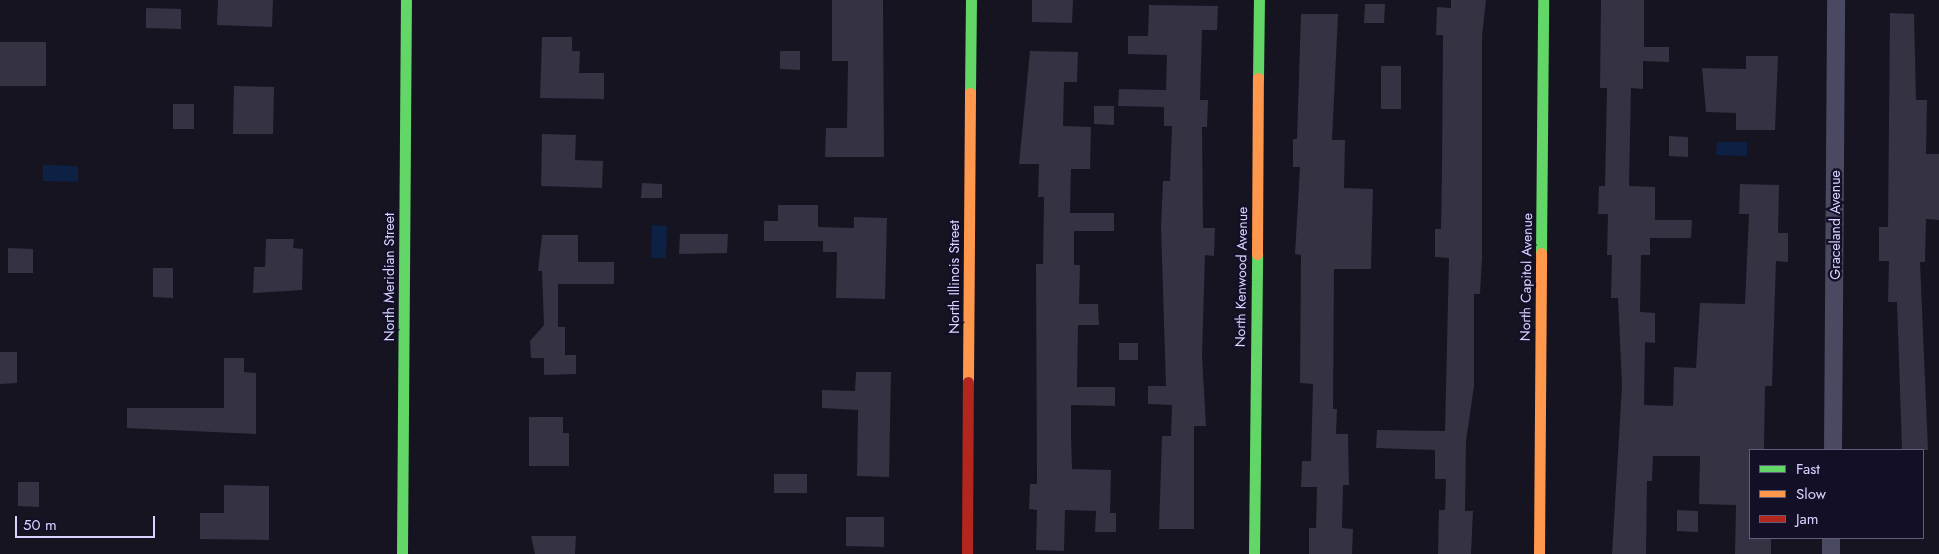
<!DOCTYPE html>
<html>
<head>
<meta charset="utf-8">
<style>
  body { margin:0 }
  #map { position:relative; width:1939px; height:554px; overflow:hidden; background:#161421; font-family:Jost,sans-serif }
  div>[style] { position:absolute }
  .water>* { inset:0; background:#0d2144 }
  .building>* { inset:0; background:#343243 }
  .street>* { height:18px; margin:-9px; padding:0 9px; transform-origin:9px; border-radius:9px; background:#4a4962 }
  .fast>* { height:11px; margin:-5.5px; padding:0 5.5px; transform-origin:5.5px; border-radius:5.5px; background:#63d668 }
  .slow>* { height:11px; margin:-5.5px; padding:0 5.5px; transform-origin:5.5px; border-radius:5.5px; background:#ff974d }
  .jam>* { height:11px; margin:-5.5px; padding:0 5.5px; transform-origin:5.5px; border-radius:5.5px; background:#b3261e }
  span { translate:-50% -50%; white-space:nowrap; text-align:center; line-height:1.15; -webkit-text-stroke:4.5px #130f26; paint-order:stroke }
  .street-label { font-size:14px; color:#d9d4ff }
  .legend { position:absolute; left:1749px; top:449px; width:175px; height:90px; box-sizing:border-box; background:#130f26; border:1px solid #625e7d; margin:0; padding:6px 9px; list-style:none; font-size:15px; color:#d9d4ff }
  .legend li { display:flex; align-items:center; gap:10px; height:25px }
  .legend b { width:25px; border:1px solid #625e7d }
  .scale { position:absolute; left:15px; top:516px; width:140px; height:22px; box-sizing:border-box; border:2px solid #d9d4ff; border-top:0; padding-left:6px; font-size:15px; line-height:18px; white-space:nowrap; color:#d9d4ff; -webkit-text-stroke:4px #130f26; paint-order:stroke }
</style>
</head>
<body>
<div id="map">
  <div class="water">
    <i style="clip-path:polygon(1717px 142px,1747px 142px,1747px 156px,1716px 155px)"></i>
    <i style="clip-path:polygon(43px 165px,78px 166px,78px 182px,43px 181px)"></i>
    <i style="clip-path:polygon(652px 225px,667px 226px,666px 258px,651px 258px)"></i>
  </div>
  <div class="building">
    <i style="clip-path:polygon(218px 0,273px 0,272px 27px,217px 25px)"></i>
    <i style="clip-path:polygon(832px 0,883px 0,884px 157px,825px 157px,826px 128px,847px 128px,848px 61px,832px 61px)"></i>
    <i style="clip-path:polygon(1032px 0,1073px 0,1072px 23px,1032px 22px)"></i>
    <i style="clip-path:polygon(1451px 0,1486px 0,1482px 36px,1482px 258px,1480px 294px,1474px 294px,1474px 386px,1466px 441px,1465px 511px,1473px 511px,1471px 554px,1438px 554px,1439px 510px,1445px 510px,1446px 479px,1435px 479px,1435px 450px,1376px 448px,1377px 430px,1445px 431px,1449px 258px,1435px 257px,1435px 229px,1441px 229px,1442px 168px,1443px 35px,1436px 35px,1437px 7px,1451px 8px)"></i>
    <i style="clip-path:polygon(1601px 0,1644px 0,1644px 47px,1669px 47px,1669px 62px,1643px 61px,1643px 89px,1631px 88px,1629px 186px,1655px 187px,1655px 220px,1692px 220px,1691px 238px,1650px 238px,1650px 255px,1641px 255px,1640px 312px,1655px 313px,1655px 343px,1645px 342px,1644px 405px,1673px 406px,1674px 367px,1696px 368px,1700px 303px,1745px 304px,1749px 214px,1739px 214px,1740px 184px,1779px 185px,1778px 233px,1788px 233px,1788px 262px,1776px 261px,1772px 386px,1765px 386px,1764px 450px,1750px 450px,1750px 538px,1771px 538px,1771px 554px,1735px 554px,1736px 505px,1699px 504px,1700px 456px,1653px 456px,1652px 481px,1647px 481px,1646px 554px,1612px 554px,1622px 386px,1618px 298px,1611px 298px,1612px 255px,1607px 255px,1608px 214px,1598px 214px,1599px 186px,1605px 186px,1607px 88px,1600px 88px)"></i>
    <i style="clip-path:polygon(1365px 4px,1385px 4px,1384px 23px,1364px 23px)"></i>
    <i style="clip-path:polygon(1149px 5px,1218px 6px,1217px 30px,1202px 30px,1200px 100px,1208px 100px,1207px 127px,1202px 127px,1203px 228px,1215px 228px,1214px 256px,1205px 255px,1202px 356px,1206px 426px,1194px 426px,1194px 529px,1159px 529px,1162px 436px,1171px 436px,1172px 405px,1148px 404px,1148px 386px,1166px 386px,1161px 227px,1163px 181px,1170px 181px,1172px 126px,1164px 126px,1164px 107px,1118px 106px,1119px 89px,1166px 90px,1167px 55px,1128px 54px,1128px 36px,1148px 36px)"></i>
    <i style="clip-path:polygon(146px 8px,181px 9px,181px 29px,146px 28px)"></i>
    <i style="clip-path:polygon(1890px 13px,1914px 14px,1916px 100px,1927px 100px,1926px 154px,1939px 154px,1939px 220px,1926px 219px,1925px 262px,1920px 262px,1928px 450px,1902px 450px,1897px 302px,1888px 302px,1889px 261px,1879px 261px,1879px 227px,1888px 227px)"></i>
    <i style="clip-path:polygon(1301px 14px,1338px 14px,1332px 140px,1345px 140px,1344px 188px,1373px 189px,1371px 269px,1334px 269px,1333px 409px,1337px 409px,1336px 434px,1348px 434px,1349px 485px,1343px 485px,1342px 528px,1353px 529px,1352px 554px,1309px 554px,1309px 528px,1316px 528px,1317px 487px,1301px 487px,1302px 461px,1311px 461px,1313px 384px,1300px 383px,1301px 255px,1295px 254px,1300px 167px,1293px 167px,1293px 139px,1297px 139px)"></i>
    <i style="clip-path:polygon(542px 37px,572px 37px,572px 51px,580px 51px,579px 73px,604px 73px,604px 99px,540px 98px)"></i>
    <i style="clip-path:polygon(0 42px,46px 42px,46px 86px,0 86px)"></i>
    <i style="clip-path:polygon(780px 51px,800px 51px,800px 70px,780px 69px)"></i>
    <i style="clip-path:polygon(1030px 51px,1078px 52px,1077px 82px,1064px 82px,1063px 126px,1091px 127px,1090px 169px,1071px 169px,1070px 213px,1114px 213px,1114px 231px,1074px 231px,1074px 265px,1080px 265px,1079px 304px,1098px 304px,1099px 325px,1078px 325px,1077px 387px,1115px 387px,1115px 406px,1071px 405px,1071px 435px,1072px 469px,1111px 470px,1110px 513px,1116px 513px,1116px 532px,1095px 532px,1096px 511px,1065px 510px,1064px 551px,1036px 550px,1037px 510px,1029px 509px,1030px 484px,1037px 484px,1036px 264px,1043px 264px,1044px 197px,1038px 197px,1039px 164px,1019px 164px)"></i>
    <i style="clip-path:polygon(1746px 56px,1778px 56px,1775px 130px,1736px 130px,1736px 113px,1706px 112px,1702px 68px,1746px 69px)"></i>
    <i style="clip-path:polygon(1381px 66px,1401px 66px,1401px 109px,1381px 109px)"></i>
    <i style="clip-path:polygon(234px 86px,274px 87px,273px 134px,233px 134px)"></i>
    <i style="clip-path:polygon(173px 104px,194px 104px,194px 129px,173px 129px)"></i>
    <i style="clip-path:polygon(1094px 106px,1114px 106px,1114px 125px,1094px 124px)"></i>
    <i style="clip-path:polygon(542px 134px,576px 135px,575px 160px,603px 161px,602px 188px,541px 186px)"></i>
    <i style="clip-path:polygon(1669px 136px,1688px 137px,1688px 157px,1669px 156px)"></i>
    <i style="clip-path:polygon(642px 183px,662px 184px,662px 198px,641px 198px)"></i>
    <i style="clip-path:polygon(778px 205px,818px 205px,818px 227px,854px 228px,854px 217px,887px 218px,885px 299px,836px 298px,837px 252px,823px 252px,823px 241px,764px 241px,764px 221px,778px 221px)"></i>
    <i style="clip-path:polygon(680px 234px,728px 234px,727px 253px,679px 254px)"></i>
    <i style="clip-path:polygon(542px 235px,578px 235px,578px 262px,614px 262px,614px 284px,558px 284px,558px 327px,565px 327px,565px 355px,576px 355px,576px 374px,544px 375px,544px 358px,531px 358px,530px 341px,544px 325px,542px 271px,538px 271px)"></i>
    <i style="clip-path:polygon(266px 239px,294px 239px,293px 248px,303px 249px,302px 290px,253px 293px,254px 267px,265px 267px)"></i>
    <i style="clip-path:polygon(8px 248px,33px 249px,33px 273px,8px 273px)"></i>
    <i style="clip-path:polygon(153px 268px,173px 268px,173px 298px,153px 297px)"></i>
    <i style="clip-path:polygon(1119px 343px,1138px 343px,1138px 360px,1119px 360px)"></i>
    <i style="clip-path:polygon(0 352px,17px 352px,17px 383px,0 384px)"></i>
    <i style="clip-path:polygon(224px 358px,244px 358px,244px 372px,256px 373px,256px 434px,127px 428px,127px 408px,224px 408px)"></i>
    <i style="clip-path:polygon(856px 372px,891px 372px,889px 477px,857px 476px,858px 410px,822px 408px,822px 390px,855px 391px)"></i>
    <i style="clip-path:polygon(529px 417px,563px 417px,563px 433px,569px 433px,569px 466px,529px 466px)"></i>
    <i style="clip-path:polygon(774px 474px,807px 474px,807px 493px,774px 493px)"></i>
    <i style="clip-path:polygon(18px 482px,39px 482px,39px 507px,18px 506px)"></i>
    <i style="clip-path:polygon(224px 485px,269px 486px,269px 540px,200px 539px,200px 513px,224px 513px)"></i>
    <i style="clip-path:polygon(1677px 510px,1698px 511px,1698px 532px,1677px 531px)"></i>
    <i style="clip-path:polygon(846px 517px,884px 517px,884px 547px,846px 546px)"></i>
    <i style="clip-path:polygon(531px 536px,576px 536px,575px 554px,535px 554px)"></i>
  </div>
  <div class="street">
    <i style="left:1833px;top:450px;width:450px;rotate:-89.6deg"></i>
    <i style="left:1831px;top:554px;width:16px;rotate:-90deg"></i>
  </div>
  <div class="fast">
    <i style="left:1258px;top:78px;width:78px;rotate:-89.3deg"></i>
    <i style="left:970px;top:93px;width:93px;rotate:-89.4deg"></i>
    <i style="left:1541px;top:253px;width:253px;rotate:-89.5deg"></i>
    <i style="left:402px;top:554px;width:554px;rotate:-89.59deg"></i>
    <i style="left:1254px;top:554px;width:300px;rotate:-89.4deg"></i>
  </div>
  <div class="slow">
    <i style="left:1257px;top:254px;width:176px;rotate:-89.7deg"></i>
    <i style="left:968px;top:382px;width:289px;rotate:-89.6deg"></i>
    <i style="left:1539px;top:554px;width:301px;rotate:-89.6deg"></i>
  </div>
  <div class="jam">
    <i style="left:967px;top:554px;width:172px;rotate:-89.7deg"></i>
  </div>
  <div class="street-label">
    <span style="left:1835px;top:225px;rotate:-90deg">Graceland Avenue</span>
    <span style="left:389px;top:277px;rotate:-90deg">North Meridian Street</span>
    <span style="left:954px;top:277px;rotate:-90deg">North Illinois Street</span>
    <span style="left:1241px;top:277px;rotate:-89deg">North Kenwood Avenue</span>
    <span style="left:1526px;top:277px;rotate:-89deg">North Capitol Avenue</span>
  </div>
  <ul class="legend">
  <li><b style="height:6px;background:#63d668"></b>Fast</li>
  <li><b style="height:6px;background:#ff974d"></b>Slow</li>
  <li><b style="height:6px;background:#b3261e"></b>Jam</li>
  </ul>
  <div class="scale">50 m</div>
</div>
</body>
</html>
